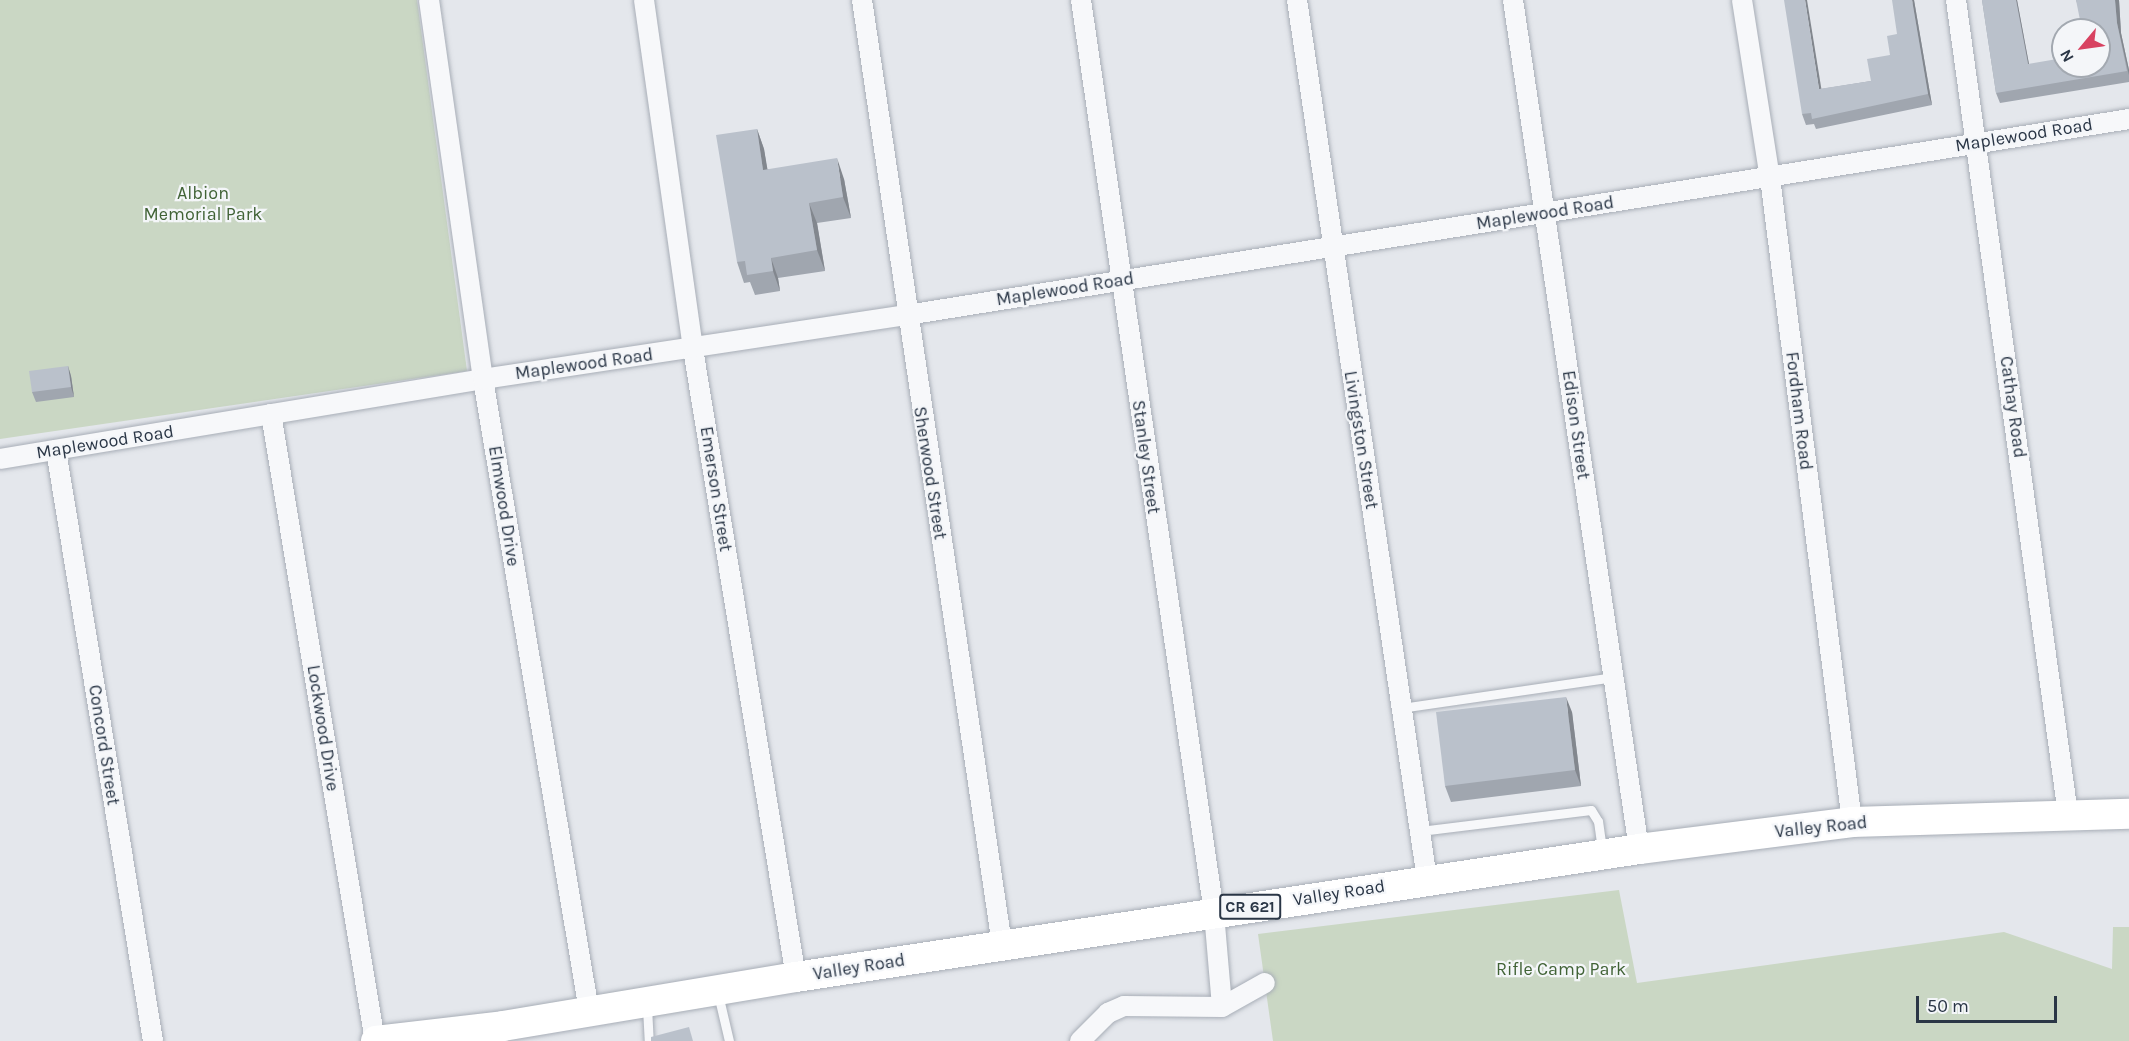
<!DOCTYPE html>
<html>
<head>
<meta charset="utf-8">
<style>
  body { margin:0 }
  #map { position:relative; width:2129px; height:1041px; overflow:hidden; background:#e4e7ec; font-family:Karla,sans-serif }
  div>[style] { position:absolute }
  .green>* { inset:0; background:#cad7c4 }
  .roads { filter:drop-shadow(0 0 2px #a8aeb7) drop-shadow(0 0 2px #a8aeb7) }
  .lane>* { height:9px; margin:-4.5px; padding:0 4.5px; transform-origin:4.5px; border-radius:4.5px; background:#f7f8fa }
  .street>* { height:20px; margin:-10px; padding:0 10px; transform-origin:10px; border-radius:10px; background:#f7f8fa }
  .primary>* { height:30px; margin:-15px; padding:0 15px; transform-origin:15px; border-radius:15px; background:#fff }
  .wall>* { inset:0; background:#a0a6af }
  .shaded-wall>* { inset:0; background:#82878e }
  .building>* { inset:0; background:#bac1cb }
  span { translate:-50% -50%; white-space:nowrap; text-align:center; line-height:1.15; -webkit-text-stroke:4.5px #f4f6f9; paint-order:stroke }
  .shield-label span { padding:2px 4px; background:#f4f6f9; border:2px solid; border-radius:4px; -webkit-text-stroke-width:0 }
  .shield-label { font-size:16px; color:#2a3646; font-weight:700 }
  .street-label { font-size:18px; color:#2a3646 }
  .park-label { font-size:18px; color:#416336 }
  .north { position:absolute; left:2051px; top:18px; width:60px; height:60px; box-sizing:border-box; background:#f4f6f9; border:2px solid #a3a9b1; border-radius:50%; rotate:241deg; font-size:16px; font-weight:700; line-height:24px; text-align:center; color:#2a3646 }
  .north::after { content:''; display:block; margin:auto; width:21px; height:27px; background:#d84261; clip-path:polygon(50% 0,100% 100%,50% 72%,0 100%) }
  .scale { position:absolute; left:1916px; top:996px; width:141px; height:27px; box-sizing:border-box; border:3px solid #2a3646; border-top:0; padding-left:8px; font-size:18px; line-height:21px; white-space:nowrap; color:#2a3646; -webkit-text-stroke:4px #f4f6f9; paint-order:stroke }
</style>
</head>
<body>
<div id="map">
  <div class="green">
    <i style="clip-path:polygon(0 0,417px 0,467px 371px,0 439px)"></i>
    <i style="clip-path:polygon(1619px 890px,1637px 983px,2004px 932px,2112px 969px,2113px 927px,2129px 927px,2129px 1041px,1273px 1041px,1258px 934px)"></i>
  </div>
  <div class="roads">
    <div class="lane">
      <i style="left:1401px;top:708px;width:214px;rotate:-8.3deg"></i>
      <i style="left:1420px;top:831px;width:172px;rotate:-7deg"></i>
      <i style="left:1591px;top:810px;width:13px;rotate:58deg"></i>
      <i style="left:1598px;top:821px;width:28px;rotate:82deg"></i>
      <i style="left:718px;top:994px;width:48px;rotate:76.8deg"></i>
      <i style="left:647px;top:1007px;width:34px;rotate:87deg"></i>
    </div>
    <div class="street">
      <i style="left:429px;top:0;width:383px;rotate:81.9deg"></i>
      <i style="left:483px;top:379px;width:641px;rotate:80.48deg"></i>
      <i style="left:644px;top:0;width:352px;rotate:82deg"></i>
      <i style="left:693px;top:349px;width:636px;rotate:80.69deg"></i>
      <i style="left:862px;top:0;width:955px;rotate:81.57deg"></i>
      <i style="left:1081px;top:0;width:923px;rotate:81.71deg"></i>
      <i style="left:1214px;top:913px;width:94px;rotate:85.1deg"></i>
      <i style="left:1222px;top:1007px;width:49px;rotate:-29.2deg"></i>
      <i style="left:1297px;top:0;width:889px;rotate:81.59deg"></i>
      <i style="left:1513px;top:0;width:858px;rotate:81.56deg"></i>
      <i style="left:1742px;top:0;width:180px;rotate:81.1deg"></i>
      <i style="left:1770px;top:178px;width:649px;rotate:82.74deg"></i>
      <i style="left:1956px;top:0;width:822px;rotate:82.17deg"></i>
      <i style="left:271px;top:414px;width:636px;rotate:80.58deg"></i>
      <i style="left:56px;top:450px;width:599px;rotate:80.68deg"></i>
      <i style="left:0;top:459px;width:490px;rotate:-9.4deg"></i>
      <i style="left:483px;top:379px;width:429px;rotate:-8.6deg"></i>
      <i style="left:907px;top:315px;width:1238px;rotate:-9.11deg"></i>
      <i style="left:1080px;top:1041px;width:40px;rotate:-45deg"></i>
      <i style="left:1108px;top:1013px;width:17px;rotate:-24deg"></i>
      <i style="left:1124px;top:1006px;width:98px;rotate:0.6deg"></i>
    </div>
    <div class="primary">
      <i style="left:376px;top:1041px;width:128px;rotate:-6.7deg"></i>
      <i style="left:503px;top:1026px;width:297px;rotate:-9.5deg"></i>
      <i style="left:796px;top:977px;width:853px;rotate:-8.63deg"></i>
      <i style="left:1639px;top:849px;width:215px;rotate:-7.2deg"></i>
      <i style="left:1852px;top:822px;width:277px;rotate:-1.7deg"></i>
    </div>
  </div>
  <div class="wall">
    <i style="clip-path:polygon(1914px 0,1932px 105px,1816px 129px,1814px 124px,1806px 125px,1802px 114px,1821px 89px,1871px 81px,1890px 55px,1897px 34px)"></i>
    <i style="clip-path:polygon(1982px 0,2017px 0,2029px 64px,2099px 66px,2076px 0,2119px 0,2121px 33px,2129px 70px,2129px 82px,2000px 103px,1996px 93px)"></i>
    <i style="clip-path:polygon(757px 129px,764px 149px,767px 169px,844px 179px,851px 218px,817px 223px,825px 271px,778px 278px,780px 291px,755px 295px,750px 282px,744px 283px,737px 262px)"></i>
    <i style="clip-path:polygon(68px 366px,71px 376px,74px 397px,36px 402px,32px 392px)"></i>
    <i style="clip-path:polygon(1572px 712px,1581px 786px,1451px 802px,1445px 786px)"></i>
  </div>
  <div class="shaded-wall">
    <i style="clip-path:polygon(1805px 0,1807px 0,1823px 99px,1819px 89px)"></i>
    <i style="clip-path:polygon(1912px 0,1914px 0,1932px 105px,1928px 94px)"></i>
    <i style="clip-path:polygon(2016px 0,2017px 0,2031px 75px,2028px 64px)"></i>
    <i style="clip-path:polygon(2115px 0,2119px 0,2121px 33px,2129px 70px,2129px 75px,2117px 23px)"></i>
    <i style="clip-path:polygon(757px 129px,764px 149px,771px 190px,763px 170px)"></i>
    <i style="clip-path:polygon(837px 158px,844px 179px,851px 218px,843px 197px)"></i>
    <i style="clip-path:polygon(809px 203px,817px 223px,825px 271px,817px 250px)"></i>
    <i style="clip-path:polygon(771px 258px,778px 278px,780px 291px,773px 271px)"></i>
    <i style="clip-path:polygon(68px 366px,71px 376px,74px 397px,71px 387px)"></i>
    <i style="clip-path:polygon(1566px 697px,1572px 712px,1581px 786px,1575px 770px)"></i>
  </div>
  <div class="building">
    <i style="clip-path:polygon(1784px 0,1805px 0,1819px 89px,1871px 81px,1867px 59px,1890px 55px,1887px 36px,1897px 34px,1892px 0,1912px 0,1928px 94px,1812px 119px,1811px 113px,1802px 114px)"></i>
    <i style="clip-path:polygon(1982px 0,2016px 0,2028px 64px,2063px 58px,2063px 66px,2099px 66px,2099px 30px,2082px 30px,2076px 0,2115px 0,2117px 23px,2127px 71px,1996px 93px)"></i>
    <i style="clip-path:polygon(757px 129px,763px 170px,837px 158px,843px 197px,809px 203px,817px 250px,771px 258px,773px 271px,747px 275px,745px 261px,737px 262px,716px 135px)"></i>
    <i style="clip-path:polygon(68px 366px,71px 387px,32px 392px,29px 371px)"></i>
    <i style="clip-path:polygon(1566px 697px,1575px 770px,1445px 786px,1436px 712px)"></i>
    <i style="clip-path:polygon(689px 1027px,693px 1041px,651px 1041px,651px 1037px)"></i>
  </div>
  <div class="shield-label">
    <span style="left:1250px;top:907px">CR 621</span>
  </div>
  <div class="street-label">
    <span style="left:2024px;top:135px;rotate:-9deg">Maplewood Road</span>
    <span style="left:1545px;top:213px;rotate:-9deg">Maplewood Road</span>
    <span style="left:1065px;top:289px;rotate:-9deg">Maplewood Road</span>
    <span style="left:584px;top:364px;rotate:-8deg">Maplewood Road</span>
    <span style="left:2013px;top:407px;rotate:82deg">Cathay Road</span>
    <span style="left:1799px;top:411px;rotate:83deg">Fordham Road</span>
    <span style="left:1576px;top:425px;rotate:82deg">Edison Street</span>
    <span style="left:1361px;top:440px;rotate:81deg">Livingston Street</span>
    <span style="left:105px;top:442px;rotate:-9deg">Maplewood Road</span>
    <span style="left:1146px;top:457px;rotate:82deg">Stanley Street</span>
    <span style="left:930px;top:473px;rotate:81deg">Sherwood Street</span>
    <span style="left:716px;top:489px;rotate:81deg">Emerson Street</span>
    <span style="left:504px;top:506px;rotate:81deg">Elmwood Drive</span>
    <span style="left:323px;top:728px;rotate:81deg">Lockwood Drive</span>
    <span style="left:104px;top:745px;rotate:81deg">Concord Street</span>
    <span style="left:1821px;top:827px;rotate:-6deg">Valley Road</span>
    <span style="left:1339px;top:893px;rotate:-9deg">Valley Road</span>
    <span style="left:859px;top:967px;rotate:-9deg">Valley Road</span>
  </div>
  <div class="park-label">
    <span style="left:203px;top:204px">Albion<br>Memorial Park</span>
    <span style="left:1561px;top:969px">Rifle Camp Park</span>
  </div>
  <div class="north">N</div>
  <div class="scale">50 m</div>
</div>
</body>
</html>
